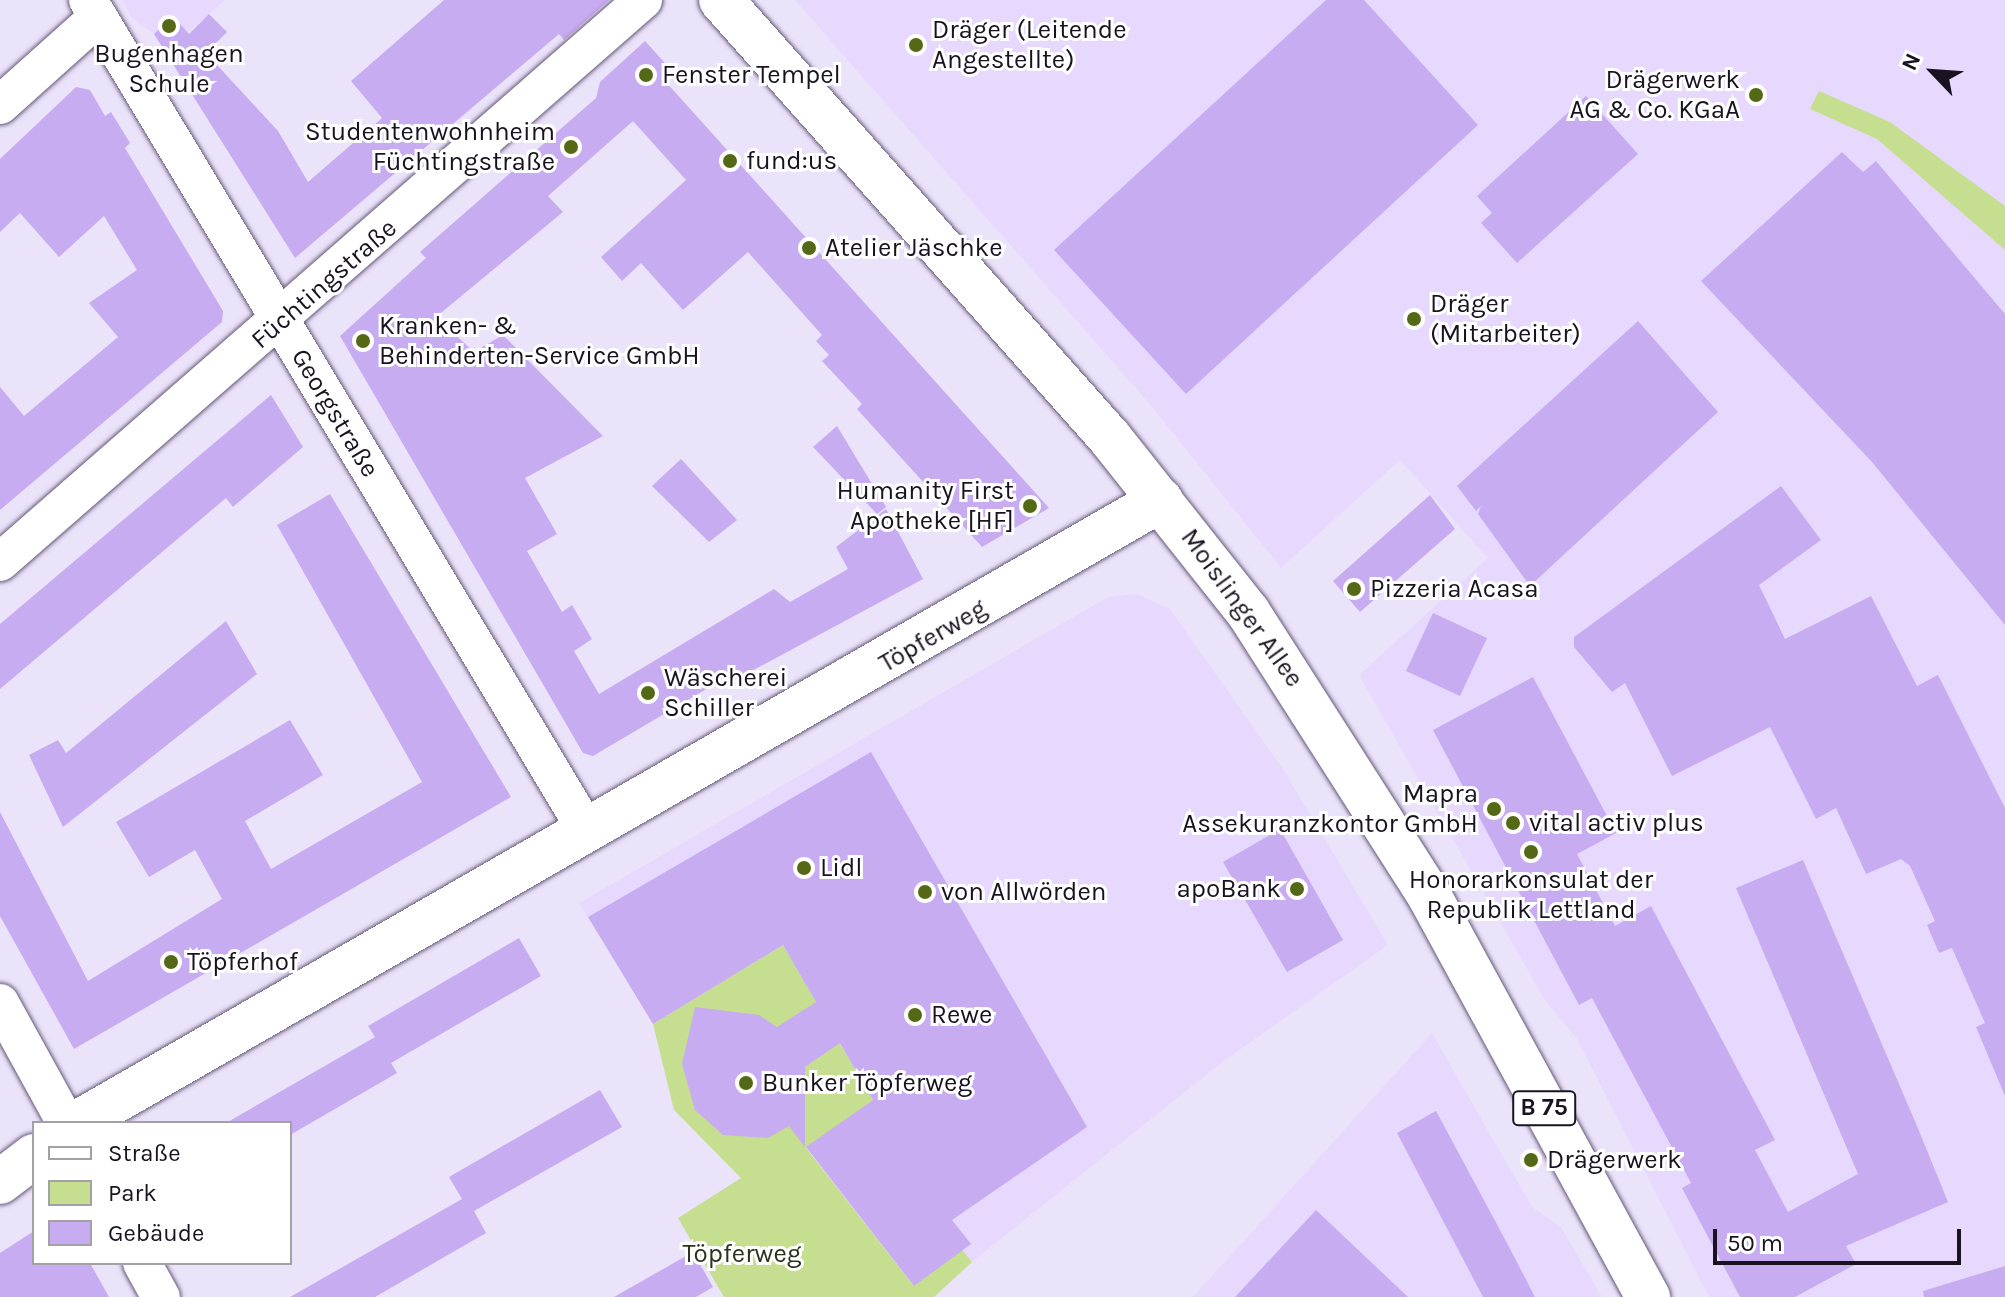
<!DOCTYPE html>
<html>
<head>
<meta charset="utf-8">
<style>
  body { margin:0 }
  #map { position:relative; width:2005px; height:1297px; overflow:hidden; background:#ebe3fa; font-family:Karla,sans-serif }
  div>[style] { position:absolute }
  .built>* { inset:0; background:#e7d9fe }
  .green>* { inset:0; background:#c6de90 }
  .building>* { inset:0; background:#c7acf1 }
  .roads { filter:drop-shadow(0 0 2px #655879) drop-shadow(0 0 2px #655879) }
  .street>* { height:38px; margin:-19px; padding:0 19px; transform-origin:19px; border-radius:19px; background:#fff }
  .secondary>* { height:44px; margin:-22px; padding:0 22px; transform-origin:22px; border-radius:22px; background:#fff }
  .primary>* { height:44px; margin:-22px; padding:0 22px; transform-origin:22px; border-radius:22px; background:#fff }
  .dots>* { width:22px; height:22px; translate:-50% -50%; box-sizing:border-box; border:4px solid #fff; border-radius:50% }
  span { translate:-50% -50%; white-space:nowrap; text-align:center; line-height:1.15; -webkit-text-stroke:6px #fff; paint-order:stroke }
  .shield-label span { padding:2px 6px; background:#fff; border:2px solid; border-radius:6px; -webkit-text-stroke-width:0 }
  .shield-label { font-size:24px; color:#191321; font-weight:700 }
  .poi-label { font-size:26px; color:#191321 }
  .left { translate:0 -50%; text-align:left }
  .right { translate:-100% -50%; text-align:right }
  .street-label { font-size:26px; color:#191321 }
  .park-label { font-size:26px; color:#2c331c }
  .legend { position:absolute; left:32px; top:1121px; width:260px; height:144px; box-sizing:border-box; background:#fff; border:2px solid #a3a1a6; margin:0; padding:10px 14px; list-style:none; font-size:24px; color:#191321 }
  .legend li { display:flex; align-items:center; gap:16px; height:40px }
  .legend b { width:40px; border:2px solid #a3a1a6 }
  .north { position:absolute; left:1893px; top:32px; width:80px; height:80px; -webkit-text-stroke:6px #fff; paint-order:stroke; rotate:295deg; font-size:22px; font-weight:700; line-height:32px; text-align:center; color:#191321 }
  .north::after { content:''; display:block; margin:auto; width:28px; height:36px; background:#191321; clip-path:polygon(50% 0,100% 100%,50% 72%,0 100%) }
  .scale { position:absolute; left:1713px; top:1229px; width:248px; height:36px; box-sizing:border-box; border:4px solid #191321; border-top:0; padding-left:10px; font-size:24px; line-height:28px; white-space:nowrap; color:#191321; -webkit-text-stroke:6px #fff; paint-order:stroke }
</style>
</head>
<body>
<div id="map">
  <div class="built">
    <i style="clip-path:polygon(122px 0,225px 0,172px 46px,132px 18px)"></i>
    <i style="clip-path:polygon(795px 0,2005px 0,2005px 1297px,1709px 1297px,1577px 1039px,1545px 1000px,1359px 675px,1488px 558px,1400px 460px,1281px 568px,1148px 402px)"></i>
    <i style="clip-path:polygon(1137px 594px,1170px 609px,1283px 769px,1388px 945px,1221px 1063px,972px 1262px,962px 1251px,914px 1286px,806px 1147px,782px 945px,653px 1024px,579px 903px,1108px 597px)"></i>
    <i style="clip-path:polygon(1432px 1033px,1532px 1207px,1561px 1227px,1602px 1297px,1193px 1297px)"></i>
  </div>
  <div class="green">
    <i style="clip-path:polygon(1819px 91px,1890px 122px,2005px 206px,2005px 250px,1877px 139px,1810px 109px)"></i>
    <i style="clip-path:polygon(783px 945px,873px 1100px,806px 1148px,913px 1285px,962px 1250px,972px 1262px,934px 1297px,724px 1297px,678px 1218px,741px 1178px,674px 1110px,653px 1024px)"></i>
  </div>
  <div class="building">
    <i style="clip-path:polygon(444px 0,609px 0,564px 40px,559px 34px,295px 258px,154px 34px,173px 16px,189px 34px,209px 14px,227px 32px,206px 53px,278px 131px,308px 182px,382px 118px,351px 81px)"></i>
    <i style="clip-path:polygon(1326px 0,1364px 0,1478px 125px,1186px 394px,1054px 250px)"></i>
    <i style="clip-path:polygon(645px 41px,674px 73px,665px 81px,1049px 508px,982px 547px,857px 409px,862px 404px,822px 361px,829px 355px,816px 341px,822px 335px,748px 252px,683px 310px,641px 263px,622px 281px,601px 257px,686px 180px,633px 121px,548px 196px,563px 212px,436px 317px,474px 352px,503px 335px,603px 436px,525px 478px,557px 534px,527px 551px,562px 612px,572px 605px,592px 639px,574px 651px,599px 694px,774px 589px,790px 602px,848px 569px,836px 547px,886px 509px,923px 579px,733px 681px,730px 675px,593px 756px,583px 753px,340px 336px,426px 258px,420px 252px,596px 98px,600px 82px)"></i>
    <i style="clip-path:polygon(76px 87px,90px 90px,105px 116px,111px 112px,130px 143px,125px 148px,223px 311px,222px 322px,0 510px,0 387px,24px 416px,118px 337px,89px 303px,137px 270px,104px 216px,59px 257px,20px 213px,0 232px,0 159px)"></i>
    <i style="clip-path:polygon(1586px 96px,1638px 154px,1517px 263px,1481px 223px,1492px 213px,1477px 196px)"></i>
    <i style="clip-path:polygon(1842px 152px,1863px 172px,1876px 161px,2005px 314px,2005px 625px,1872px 462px,1701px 281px)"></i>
    <i style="clip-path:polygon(1638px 321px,1718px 412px,1530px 586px,1478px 514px,1481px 506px,1476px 511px,1457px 486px)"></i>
    <i style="clip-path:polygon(271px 395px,303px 447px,233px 507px,226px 498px,0 689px,0 624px)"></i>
    <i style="clip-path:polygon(837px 426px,886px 507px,877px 514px,813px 447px)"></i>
    <i style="clip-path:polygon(681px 459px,737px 520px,709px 542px,652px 486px)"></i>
    <i style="clip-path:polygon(1781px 486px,1821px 540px,1759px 585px,1785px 639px,1871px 596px,1917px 686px,1938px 675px,2005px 808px,2005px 1096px,1976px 1027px,1985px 1023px,1952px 948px,1939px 953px,1927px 925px,1935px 921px,1910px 866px,1901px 859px,1866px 874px,1836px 808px,1816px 819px,1770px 727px,1672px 776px,1625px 683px,1612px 692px,1574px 647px,1574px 637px)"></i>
    <i style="clip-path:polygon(330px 494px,511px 797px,74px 1049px,0 916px,0 812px,88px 981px,222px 899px,195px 850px,149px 877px,116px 822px,290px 720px,323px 775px,245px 821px,271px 869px,422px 782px,277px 525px)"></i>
    <i style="clip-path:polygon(1430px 495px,1455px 529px,1360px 612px,1333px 581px)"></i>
    <i style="clip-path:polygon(1433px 613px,1487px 638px,1460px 696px,1406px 671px)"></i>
    <i style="clip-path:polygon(226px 621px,257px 674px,63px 827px,29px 755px,58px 740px,66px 753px)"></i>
    <i style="clip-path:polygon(1533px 677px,1616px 833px,1577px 854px,1615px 926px,1651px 906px,1775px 1140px,1755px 1150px,1788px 1212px,1858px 1174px,1736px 888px,1803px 860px,1917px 1126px,1948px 1202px,1846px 1246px,1856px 1264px,1795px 1297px,1740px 1297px,1682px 1188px,1691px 1183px,1592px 998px,1579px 1005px,1433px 730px)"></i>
    <i style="clip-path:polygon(871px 752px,1087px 1127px,952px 1220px,971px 1244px,914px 1286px,806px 1147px,873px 1100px,840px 1043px,805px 1067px,805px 1147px,789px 1126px,768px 1138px,723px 1135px,695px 1110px,682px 1064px,695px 1007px,759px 1015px,777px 1027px,816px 1002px,783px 945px,653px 1024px,588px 917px)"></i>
    <i style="clip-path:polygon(1280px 829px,1343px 940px,1287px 972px,1223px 862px)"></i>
    <i style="clip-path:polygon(519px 938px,541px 976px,391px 1063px,397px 1073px,290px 1135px,290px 1123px,226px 1123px,375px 1037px,368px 1026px)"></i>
    <i style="clip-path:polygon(600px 1090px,622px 1127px,474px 1211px,486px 1233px,375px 1297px,290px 1297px,462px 1199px,449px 1177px)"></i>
    <i style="clip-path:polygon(1436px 1111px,1508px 1245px,1535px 1297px,1483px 1297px,1397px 1133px)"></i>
    <i style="clip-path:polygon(1316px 1210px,1408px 1297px,1235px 1297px)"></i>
    <i style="clip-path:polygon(34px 1231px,34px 1263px,90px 1263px,109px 1297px,0 1297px,0 1253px)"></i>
    <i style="clip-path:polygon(693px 1252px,713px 1287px,696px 1297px,614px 1297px)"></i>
    <i style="clip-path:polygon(2005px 1266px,2005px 1297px,1924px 1297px,1923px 1291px)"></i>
  </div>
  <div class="roads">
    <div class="street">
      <i style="left:88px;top:0;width:963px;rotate:59.02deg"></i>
      <i style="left:0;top:105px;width:132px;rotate:-41.9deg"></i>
      <i style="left:0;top:562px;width:854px;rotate:-41.15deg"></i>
      <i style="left:0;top:1003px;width:137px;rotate:61.2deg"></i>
      <i style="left:142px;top:1263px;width:39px;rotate:61deg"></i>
    </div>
    <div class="secondary">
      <i style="left:77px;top:1123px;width:1250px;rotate:-29.89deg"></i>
      <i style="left:0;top:1182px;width:43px;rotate:-37.4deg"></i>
    </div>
    <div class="primary">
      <i style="left:721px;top:0;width:586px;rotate:48.39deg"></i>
      <i style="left:1110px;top:438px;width:222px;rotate:51.6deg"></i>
      <i style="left:1248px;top:612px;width:338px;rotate:57.4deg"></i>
      <i style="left:1430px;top:897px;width:456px;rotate:61.4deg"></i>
    </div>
  </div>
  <div class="dots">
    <i style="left:169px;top:26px;background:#556815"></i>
    <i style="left:916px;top:45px;background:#556815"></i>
    <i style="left:646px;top:75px;background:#556815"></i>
    <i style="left:1756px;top:95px;background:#556815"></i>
    <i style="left:571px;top:147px;background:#556815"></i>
    <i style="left:730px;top:161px;background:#556815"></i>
    <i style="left:809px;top:248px;background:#556815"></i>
    <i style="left:1414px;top:319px;background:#556815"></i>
    <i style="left:363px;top:341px;background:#556815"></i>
    <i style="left:1030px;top:506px;background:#556815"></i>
    <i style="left:1354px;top:589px;background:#556815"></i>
    <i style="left:648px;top:693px;background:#556815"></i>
    <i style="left:1494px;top:809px;background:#556815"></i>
    <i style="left:1513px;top:823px;background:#556815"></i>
    <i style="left:1531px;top:852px;background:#556815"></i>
    <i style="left:804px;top:868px;background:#556815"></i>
    <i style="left:1297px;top:889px;background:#556815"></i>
    <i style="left:925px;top:892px;background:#556815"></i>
    <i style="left:171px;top:962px;background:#556815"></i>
    <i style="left:915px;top:1015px;background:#556815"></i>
    <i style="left:746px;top:1083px;background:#556815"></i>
    <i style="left:1531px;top:1160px;background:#556815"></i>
  </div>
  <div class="shield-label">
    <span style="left:1544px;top:1108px">B 75</span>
  </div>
  <div class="poi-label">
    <span class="left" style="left:932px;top:45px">Dräger (Leitende<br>Angestellte)</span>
    <span style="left:169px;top:69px">Bugenhagen<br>Schule</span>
    <span class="left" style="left:662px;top:75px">Fenster Tempel</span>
    <span class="right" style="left:1740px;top:95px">Drägerwerk<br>AG &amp; Co. KGaA</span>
    <span class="right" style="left:555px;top:147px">Studentenwohnheim<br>Füchtingstraße</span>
    <span class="left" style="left:746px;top:161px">fund:us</span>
    <span class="left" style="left:825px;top:248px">Atelier Jäschke</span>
    <span class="left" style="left:1430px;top:319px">Dräger<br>(Mitarbeiter)</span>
    <span class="left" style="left:379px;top:341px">Kranken- &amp;<br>Behinderten-Service GmbH</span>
    <span class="right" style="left:1014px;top:506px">Humanity First<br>Apotheke [HF]</span>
    <span class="left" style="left:1370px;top:589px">Pizzeria Acasa</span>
    <span class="left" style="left:664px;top:693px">Wäscherei<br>Schiller</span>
    <span class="right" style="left:1478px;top:809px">Mapra<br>Assekuranzkontor GmbH</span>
    <span class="left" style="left:1529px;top:823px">vital activ plus</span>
    <span class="left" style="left:820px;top:868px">Lidl</span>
    <span style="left:1531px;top:895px">Honorarkonsulat der<br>Republik Lettland</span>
    <span class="right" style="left:1281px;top:889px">apoBank</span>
    <span class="left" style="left:941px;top:892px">von Allwörden</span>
    <span class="left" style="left:187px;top:962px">Töpferhof</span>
    <span class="left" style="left:931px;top:1015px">Rewe</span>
    <span class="left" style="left:762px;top:1083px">Bunker Töpferweg</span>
    <span class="left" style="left:1547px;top:1160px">Drägerwerk</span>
  </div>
  <div class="street-label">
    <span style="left:324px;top:284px;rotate:-41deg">Füchtingstraße</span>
    <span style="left:335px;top:413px;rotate:59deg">Georgstraße</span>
    <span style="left:1242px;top:608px;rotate:54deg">Moislinger Allee</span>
    <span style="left:933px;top:636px;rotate:-30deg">Töpferweg</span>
  </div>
  <div class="park-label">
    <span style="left:742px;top:1254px">Töpferweg</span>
  </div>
  <ul class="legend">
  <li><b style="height:10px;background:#fff"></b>Straße</li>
  <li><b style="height:22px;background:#c6de90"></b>Park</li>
  <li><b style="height:22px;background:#c7acf1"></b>Gebäude</li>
  </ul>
  <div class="north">N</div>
  <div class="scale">50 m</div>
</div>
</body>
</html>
